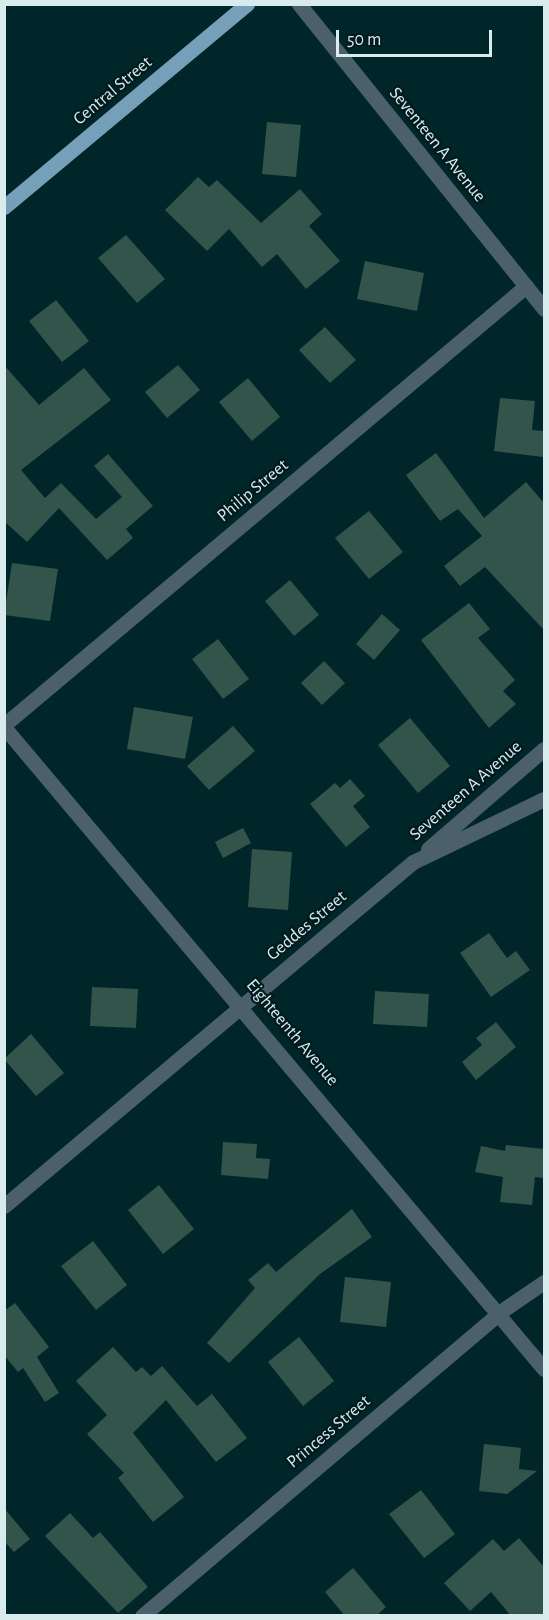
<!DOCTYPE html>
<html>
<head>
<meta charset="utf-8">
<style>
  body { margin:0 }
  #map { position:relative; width:549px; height:1620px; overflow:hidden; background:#00262a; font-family:"Alegreya Sans",sans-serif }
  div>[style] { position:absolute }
  .building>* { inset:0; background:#32544b }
  .minor>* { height:15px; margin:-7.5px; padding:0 7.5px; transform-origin:7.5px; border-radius:7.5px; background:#4c606c }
  .major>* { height:15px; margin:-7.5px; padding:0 7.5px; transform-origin:7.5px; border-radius:7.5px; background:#76a0b9 }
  span { translate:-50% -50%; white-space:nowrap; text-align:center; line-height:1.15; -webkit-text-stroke:4.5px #011b1e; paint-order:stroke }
  .street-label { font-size:18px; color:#d8ebed }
  .frame { position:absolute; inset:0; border:6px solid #d8ebed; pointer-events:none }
  .scale { position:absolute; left:336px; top:30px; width:156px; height:27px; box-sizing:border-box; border:3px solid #d8ebed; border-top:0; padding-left:8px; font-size:18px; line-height:21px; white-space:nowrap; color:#d8ebed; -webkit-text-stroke:4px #011b1e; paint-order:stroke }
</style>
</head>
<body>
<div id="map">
  <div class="building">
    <i style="clip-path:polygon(267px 122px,301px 125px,296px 177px,262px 174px)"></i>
    <i style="clip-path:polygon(198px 177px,209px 187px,217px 180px,261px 223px,300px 189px,322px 214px,309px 226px,340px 261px,306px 289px,277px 254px,262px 267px,229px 229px,207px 251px,165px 210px)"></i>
    <i style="clip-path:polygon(126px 235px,165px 279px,137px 303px,98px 258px)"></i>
    <i style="clip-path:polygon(365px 261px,424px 273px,417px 311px,357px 299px)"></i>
    <i style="clip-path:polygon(56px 300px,89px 341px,62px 362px,29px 321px)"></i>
    <i style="clip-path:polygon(325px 327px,356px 360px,330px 383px,299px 350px)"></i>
    <i style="clip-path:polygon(4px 365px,39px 405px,84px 368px,111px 400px,21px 470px,45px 498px,61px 483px,96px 519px,122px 497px,94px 466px,108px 454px,153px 506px,126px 529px,133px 538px,107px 560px,59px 508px,27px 542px,4px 521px)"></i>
    <i style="clip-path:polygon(178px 365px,200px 390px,167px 418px,145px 392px)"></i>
    <i style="clip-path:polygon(248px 378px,280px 417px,252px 441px,219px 402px)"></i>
    <i style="clip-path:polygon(500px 398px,535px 401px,532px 430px,544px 431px,543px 457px,494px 451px)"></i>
    <i style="clip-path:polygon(436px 453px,484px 518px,526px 482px,544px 503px,544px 630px,485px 567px,460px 586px,444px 566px,482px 536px,458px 509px,440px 521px,406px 475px)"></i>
    <i style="clip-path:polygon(369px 511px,403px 552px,369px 579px,335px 538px)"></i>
    <i style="clip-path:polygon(12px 563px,58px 569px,50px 621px,4px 615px)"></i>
    <i style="clip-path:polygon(290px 580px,319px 615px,294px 636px,265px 601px)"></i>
    <i style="clip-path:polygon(469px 603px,490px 629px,478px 638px,515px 680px,503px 691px,516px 704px,489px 728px,421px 640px)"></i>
    <i style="clip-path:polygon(382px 614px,400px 630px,374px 660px,356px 644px)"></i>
    <i style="clip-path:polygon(218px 639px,249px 679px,223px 699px,192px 659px)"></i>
    <i style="clip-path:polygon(324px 661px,345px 683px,322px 705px,301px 683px)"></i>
    <i style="clip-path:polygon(134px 707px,193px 717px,185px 759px,127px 749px)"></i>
    <i style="clip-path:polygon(410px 718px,450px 766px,418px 793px,378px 745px)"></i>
    <i style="clip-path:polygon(233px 726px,255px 751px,209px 790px,187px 766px)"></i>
    <i style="clip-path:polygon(350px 779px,365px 796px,353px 806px,370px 827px,346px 847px,310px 804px,335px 783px,340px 788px)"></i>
    <i style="clip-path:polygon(243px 828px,251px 843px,223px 858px,215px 842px)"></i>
    <i style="clip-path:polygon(252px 849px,292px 852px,288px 910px,248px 907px)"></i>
    <i style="clip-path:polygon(489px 933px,507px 958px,516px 951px,530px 970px,491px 997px,460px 953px)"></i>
    <i style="clip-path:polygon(92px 987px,138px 989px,136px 1028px,90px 1026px)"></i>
    <i style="clip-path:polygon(375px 991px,429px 994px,427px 1027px,373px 1024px)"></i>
    <i style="clip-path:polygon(496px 1022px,516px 1047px,476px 1080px,462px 1062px,482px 1045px,476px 1038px)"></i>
    <i style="clip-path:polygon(31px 1034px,64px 1073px,36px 1096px,4px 1059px)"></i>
    <i style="clip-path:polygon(223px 1142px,257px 1144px,256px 1158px,270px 1159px,268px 1179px,221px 1175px)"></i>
    <i style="clip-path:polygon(506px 1145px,544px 1149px,544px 1178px,535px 1177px,532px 1205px,500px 1202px,503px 1177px,475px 1172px,481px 1146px,505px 1151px)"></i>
    <i style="clip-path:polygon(159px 1185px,194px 1229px,163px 1254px,128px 1210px)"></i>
    <i style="clip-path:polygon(352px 1209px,372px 1237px,320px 1274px,229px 1363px,207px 1343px,255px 1288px,248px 1280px,268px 1263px,276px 1272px)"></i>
    <i style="clip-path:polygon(93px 1241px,127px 1285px,96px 1310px,61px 1266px)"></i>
    <i style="clip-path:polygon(345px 1277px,391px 1282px,386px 1327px,340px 1322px)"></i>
    <i style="clip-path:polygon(15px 1303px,49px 1347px,37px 1357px,59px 1393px,45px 1402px,23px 1368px,18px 1372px,4px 1355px,4px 1311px)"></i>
    <i style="clip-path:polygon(299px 1337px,334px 1381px,303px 1406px,268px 1362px)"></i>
    <i style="clip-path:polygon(113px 1347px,136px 1372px,142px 1367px,151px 1376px,162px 1366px,197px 1406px,212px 1394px,247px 1438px,216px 1462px,166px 1400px,133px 1433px,184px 1497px,153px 1522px,118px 1478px,124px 1473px,87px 1434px,107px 1415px,76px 1381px)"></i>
    <i style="clip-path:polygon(484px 1444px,521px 1448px,519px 1469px,537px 1471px,507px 1494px,479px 1491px)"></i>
    <i style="clip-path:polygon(421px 1490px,455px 1534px,424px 1558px,389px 1514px)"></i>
    <i style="clip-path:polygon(4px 1508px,30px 1539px,14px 1552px,4px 1541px)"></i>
    <i style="clip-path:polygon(70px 1513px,93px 1538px,100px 1532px,148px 1587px,118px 1613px,45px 1536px)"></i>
    <i style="clip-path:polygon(519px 1538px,544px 1567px,544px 1616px,511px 1616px,491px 1592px,470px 1611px,444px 1583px,493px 1539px,504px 1551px)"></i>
    <i style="clip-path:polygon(353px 1568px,386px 1607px,376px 1616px,345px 1616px,325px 1592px)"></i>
  </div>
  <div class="minor">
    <i style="left:299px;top:4px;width:391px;rotate:51.2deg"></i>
    <i style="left:4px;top:725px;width:682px;rotate:-40.06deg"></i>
    <i style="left:4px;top:727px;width:839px;rotate:49.93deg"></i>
    <i style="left:428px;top:849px;width:153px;rotate:-40.8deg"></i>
    <i style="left:4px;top:1206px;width:534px;rotate:-40.07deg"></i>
    <i style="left:413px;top:862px;width:145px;rotate:-25.7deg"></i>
    <i style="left:142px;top:1616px;width:470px;rotate:-40.3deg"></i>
    <i style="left:500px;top:1312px;width:53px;rotate:-34.3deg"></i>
  </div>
  <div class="major">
    <i style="left:4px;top:207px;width:317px;rotate:-39.9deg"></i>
  </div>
  <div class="street-label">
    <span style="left:113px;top:91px;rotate:-40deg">Central Street</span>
    <span style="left:437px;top:145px;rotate:51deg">Seventeen A Avenue</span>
    <span style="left:253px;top:491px;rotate:-40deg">Philip Street</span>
    <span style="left:466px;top:791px;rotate:-41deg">Seventeen A Avenue</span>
    <span style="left:307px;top:926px;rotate:-40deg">Geddes Street</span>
    <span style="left:292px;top:1033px;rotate:50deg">Eighteenth Avenue</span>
    <span style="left:329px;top:1432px;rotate:-40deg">Princess Street</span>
  </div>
  <div class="frame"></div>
  <div class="scale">50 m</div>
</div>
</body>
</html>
